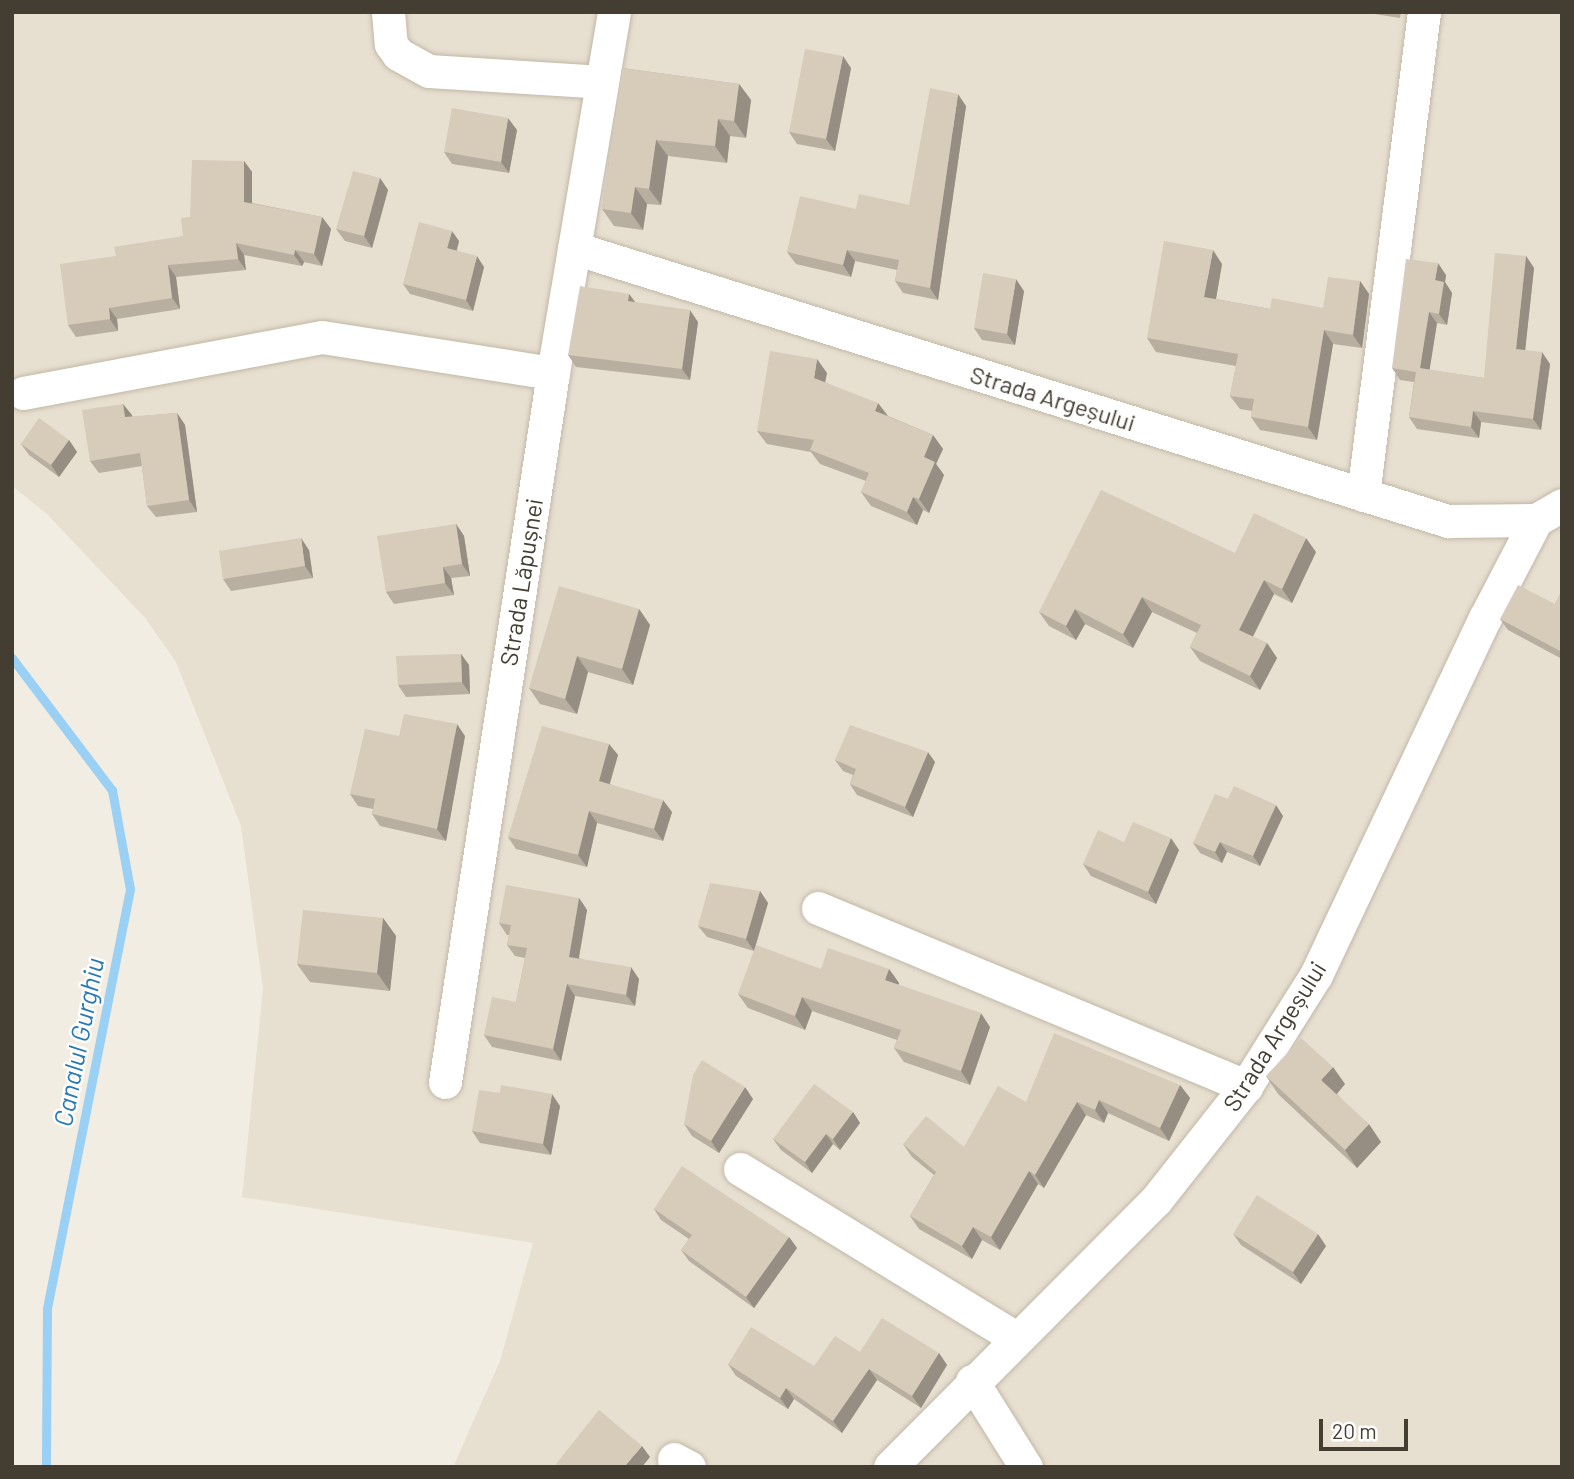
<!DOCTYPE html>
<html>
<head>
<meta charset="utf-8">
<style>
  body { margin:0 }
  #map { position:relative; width:1574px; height:1479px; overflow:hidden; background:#f2ede2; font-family:Barlow,sans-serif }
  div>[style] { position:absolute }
  .residential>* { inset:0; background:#e7dfd0 }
  .stream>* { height:9px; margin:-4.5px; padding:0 4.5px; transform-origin:4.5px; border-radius:4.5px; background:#99d0f4 }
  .roads { filter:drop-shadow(0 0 2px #c1b8a7) drop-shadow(0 0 2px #c1b8a7) }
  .minor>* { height:33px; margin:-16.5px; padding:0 16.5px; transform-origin:16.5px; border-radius:16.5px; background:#fff }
  .wall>* { inset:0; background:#b9afa0 }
  .shaded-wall>* { inset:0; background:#968e82 }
  .building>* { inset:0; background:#d7cbba }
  span { translate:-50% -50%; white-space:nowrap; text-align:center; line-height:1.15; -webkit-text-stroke:5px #fff; paint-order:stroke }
  .street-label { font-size:24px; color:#443d32 }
  .water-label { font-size:26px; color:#267ab5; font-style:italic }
  .frame { position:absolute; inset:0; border:14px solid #443d32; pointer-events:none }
  .scale { position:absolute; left:1319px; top:1419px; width:89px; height:32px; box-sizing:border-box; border:4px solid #443d32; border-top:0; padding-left:9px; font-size:21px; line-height:24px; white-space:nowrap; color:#443d32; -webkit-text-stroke:5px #fff; paint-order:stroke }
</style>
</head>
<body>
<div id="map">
  <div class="residential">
    <i style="clip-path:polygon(12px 12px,1562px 12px,1562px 1467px,453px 1467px,500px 1361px,533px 1243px,242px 1197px,263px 989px,241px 826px,176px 662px,146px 619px,47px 514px,12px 486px)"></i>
  </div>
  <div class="stream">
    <i style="left:12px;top:658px;width:166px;rotate:52.9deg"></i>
    <i style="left:112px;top:790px;width:101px;rotate:79.7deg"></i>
    <i style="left:130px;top:889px;width:428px;rotate:101.2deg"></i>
    <i style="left:47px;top:1309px;width:158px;rotate:90.4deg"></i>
  </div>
  <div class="roads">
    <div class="minor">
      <i style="left:388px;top:12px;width:32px;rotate:85deg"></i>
      <i style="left:391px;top:44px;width:12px;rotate:55deg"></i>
      <i style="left:398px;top:54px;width:35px;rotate:29deg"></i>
      <i style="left:429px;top:71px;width:173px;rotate:3.6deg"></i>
      <i style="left:574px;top:248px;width:916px;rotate:17.35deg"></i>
      <i style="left:1448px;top:521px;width:88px;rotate:-0.7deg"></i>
      <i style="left:1536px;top:520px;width:30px;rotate:-30deg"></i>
      <i style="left:23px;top:393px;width:304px;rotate:-10.6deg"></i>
      <i style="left:322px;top:337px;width:234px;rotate:8.9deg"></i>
      <i style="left:1363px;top:495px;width:487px;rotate:-82.8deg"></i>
      <i style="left:818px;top:908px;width:464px;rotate:22.6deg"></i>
      <i style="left:445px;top:1082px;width:717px;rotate:-81.34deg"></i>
      <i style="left:553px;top:373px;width:366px;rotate:-80.4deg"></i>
      <i style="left:740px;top:1169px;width:324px;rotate:31.5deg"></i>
      <i style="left:972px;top:1381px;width:102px;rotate:57.9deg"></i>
      <i style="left:674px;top:1459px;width:17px;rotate:28deg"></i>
      <i style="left:890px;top:1467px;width:377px;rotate:-45.1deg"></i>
      <i style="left:1156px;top:1200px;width:145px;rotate:-51.7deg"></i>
      <i style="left:1246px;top:1086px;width:131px;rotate:-57.8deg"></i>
      <i style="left:1316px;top:975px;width:395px;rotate:-64.7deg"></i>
      <i style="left:1485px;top:618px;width:110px;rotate:-62.5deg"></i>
    </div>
  </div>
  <div class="wall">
    <i style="clip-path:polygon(1362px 12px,1401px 12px,1400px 18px)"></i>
    <i style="clip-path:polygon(622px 68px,739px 84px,751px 100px,746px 138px,730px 136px,727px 163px,668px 156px,661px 205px,647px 204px,643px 230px,614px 226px,602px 209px)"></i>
    <i style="clip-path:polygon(851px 68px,835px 151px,797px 144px,789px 132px)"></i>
    <i style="clip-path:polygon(966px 106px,938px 300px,903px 293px,895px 281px,897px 270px,855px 261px,851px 277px,796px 264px,787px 252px,856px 209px,909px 205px)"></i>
    <i style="clip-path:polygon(517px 130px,509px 173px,452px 164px,444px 152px)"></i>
    <i style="clip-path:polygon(244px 161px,252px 172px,252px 203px,322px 217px,331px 229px,322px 266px,304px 262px,302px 266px,244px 255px,246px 270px,176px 277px,180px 309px,117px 319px,118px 331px,76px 337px,68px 325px,116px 256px,183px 236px,190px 217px)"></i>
    <i style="clip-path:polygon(380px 178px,388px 190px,372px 248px,345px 241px,336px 229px)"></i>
    <i style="clip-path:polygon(459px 241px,457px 251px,484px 267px,473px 311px,410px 294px,403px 284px)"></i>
    <i style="clip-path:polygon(1526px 256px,1534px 268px,1525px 350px,1550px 364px,1541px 430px,1481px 422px,1479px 438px,1417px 429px,1409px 417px,1414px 382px,1400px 380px,1392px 368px,1446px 275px,1445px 282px,1452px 293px,1447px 325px,1437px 323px,1429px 370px,1484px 378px)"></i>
    <i style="clip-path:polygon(1222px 264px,1216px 299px,1270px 309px,1323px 308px,1360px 281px,1369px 294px,1362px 348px,1333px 344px,1317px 440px,1260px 430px,1251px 417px,1252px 411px,1240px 409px,1230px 396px,1236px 366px,1156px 352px,1147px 338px)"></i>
    <i style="clip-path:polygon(1024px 291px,1015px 345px,982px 340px,974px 328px)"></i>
    <i style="clip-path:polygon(629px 294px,635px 302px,698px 322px,690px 380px,576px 367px,568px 355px)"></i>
    <i style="clip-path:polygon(827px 373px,825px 382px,888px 416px,933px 435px,943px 449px,936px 464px,944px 475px,929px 513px,923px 510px,917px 525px,871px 506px,861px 492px,866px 481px,820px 464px,811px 452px,767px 444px,757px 431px)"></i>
    <i style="clip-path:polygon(123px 404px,132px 417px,177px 413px,185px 425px,197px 512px,156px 517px,147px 506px,142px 466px,99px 473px,90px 461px)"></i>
    <i style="clip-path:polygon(69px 440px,77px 452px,59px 477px,29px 455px,21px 444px)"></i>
    <i style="clip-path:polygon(456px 524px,464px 536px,470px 576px,451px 578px,454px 595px,394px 604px,386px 592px)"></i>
    <i style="clip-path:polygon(309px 550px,313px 578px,231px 591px,223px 579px)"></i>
    <i style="clip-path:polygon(1316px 552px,1292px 603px,1274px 594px,1253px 637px,1267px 643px,1277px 658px,1260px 690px,1200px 661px,1190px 647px,1197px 633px,1152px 612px,1133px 648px,1085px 624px,1076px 640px,1049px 626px,1039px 612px,1235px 553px)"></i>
    <i style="clip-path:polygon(1562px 590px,1562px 659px,1508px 630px,1500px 619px,1555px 604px)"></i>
    <i style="clip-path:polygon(639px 609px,650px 625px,633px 685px,588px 672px,577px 714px,540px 704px,529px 688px)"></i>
    <i style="clip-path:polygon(461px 654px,469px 665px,470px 694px,406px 697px,398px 685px)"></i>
    <i style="clip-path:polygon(399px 736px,465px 736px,446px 841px,380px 826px,372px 814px,373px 809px,358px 806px,350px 794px)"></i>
    <i style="clip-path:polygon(609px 744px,618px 755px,610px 784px,672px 812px,663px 841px,597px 823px,587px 867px,516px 849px,508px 837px)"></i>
    <i style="clip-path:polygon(835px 760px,935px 762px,913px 817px,857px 795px,850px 784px,853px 775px,843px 771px)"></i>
    <i style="clip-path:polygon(1228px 799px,1283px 816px,1260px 866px,1227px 852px,1222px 863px,1200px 853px,1193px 843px)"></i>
    <i style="clip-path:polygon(1124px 842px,1179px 850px,1156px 904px,1091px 876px,1083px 864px)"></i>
    <i style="clip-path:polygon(760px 891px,768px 903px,754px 951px,707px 937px,698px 926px)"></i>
    <i style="clip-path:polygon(579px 898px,587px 910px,579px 958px,639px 979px,635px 1006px,575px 996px,561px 1061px,492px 1047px,484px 1035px,516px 1002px,525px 958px,515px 956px,507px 945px,509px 935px,507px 935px,499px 923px)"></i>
    <i style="clip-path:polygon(383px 918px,396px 936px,390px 991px,310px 982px,297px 964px)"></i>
    <i style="clip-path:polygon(821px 969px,889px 969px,899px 983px,898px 985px,990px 1027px,970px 1085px,904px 1062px,894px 1048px,897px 1040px,812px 1011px,805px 1030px,748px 1008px,738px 994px)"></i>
    <i style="clip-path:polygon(1266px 1076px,1345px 1084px,1337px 1094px,1381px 1142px,1357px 1168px,1278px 1094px)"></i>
    <i style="clip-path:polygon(1180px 1085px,1190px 1098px,1169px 1141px,1108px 1113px,1104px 1123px,1086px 1115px,1044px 1188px,1038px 1184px,1000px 1250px,982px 1240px,972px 1259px,919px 1229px,910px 1216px,934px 1175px,912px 1157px,903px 1144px,964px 1147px,1026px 1102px)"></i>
    <i style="clip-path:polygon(753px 1099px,719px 1153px,692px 1136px,684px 1124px)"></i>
    <i style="clip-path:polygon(560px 1106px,551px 1155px,480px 1143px,472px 1131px)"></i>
    <i style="clip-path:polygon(853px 1112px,860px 1123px,840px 1150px,833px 1144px,812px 1173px,781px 1150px,773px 1139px)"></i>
    <i style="clip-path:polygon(654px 1209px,789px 1237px,797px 1248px,754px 1308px,689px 1261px,681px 1250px,689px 1239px,661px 1220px)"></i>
    <i style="clip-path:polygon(1233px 1234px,1326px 1246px,1301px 1284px,1241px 1245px)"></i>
    <i style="clip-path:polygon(860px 1352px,939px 1353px,947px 1365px,921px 1408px,877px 1380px,842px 1433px,794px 1399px,788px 1409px,736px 1376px,728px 1364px,814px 1366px)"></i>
  </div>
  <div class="shaded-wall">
    <i style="clip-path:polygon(843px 56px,851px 68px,835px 151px,826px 139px)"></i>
    <i style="clip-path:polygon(739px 84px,751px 100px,746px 138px,734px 121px)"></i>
    <i style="clip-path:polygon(958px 94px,966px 106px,938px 300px,930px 288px)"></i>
    <i style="clip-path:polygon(508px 118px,517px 130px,509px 173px,501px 162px)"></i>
    <i style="clip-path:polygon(718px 119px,730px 136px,727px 163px,715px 146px)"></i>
    <i style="clip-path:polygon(656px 140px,668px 156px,661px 205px,649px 189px)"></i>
    <i style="clip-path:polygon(244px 161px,252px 172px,252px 213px,244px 202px)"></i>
    <i style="clip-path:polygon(380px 178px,388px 190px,372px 248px,364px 236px)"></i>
    <i style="clip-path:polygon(635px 187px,647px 204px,643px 230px,631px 213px)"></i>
    <i style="clip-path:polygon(322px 217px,331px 229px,322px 266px,314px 254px)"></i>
    <i style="clip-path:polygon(452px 231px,459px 241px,454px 259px,447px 248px)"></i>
    <i style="clip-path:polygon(236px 243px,244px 255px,246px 270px,238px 259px)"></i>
    <i style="clip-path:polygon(295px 250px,304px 262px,302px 266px,294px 255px)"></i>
    <i style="clip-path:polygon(847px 250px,855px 261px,851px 277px,843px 265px)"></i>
    <i style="clip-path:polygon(1213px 250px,1222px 264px,1214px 310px,1204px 297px)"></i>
    <i style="clip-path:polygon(477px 256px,484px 267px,473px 311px,466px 300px)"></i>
    <i style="clip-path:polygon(1526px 256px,1534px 268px,1524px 361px,1516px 349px)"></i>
    <i style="clip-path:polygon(1438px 263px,1446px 275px,1445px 282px,1452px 293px,1447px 325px,1439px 314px,1435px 280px)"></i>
    <i style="clip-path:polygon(168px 265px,176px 277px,180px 309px,172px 298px)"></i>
    <i style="clip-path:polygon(1016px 279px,1024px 291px,1015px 345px,1007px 334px)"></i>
    <i style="clip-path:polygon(1360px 281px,1369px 294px,1362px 348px,1353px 335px)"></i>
    <i style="clip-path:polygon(629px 294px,638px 306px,628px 301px)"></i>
    <i style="clip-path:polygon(109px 308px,117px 319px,118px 331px,110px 319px)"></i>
    <i style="clip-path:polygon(690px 310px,698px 322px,690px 380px,682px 369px)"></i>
    <i style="clip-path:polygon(1429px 312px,1437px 323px,1428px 380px,1420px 368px)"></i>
    <i style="clip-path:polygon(1324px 330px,1333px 344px,1317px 440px,1308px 427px)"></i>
    <i style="clip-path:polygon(1542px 352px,1550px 364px,1541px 430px,1533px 419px)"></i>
    <i style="clip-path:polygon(817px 359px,827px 373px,823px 392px,814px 378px)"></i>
    <i style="clip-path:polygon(878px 403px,888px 416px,875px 411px)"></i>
    <i style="clip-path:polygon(123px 404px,132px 415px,134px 429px,125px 417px)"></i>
    <i style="clip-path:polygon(1473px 411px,1481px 422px,1479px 438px,1471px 427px)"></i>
    <i style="clip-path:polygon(177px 413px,185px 425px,197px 512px,189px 500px)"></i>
    <i style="clip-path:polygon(933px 435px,943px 449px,936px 464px,944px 475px,929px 513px,919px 499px,924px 457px)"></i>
    <i style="clip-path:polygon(69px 440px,77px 452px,59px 477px,51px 465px)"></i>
    <i style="clip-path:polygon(913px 497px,923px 510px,917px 525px,907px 512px)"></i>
    <i style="clip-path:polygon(456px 524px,464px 536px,470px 576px,462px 564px)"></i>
    <i style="clip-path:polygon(301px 538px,309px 550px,313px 578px,305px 566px)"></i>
    <i style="clip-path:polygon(1306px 538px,1316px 552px,1292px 603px,1282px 589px)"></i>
    <i style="clip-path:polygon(443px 567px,451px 578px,454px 595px,445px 583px)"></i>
    <i style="clip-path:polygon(1264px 580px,1274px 594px,1249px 644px,1239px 630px)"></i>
    <i style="clip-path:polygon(1142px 597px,1152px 612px,1133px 648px,1123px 634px)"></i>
    <i style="clip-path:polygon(639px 609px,650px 625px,633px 685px,622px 669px)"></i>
    <i style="clip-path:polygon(1075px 609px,1085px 624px,1076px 640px,1066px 626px)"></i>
    <i style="clip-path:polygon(1267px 643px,1277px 658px,1260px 690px,1250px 676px)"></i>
    <i style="clip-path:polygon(461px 654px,469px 665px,470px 694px,462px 682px)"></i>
    <i style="clip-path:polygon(577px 656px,588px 672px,577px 714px,565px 699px)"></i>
    <i style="clip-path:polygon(457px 724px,465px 736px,446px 841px,437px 829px)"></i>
    <i style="clip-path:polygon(609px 744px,618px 755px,607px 792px,599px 781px)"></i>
    <i style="clip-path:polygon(928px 752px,935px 762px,913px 817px,905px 807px)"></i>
    <i style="clip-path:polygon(663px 800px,672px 812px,663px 841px,654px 829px)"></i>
    <i style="clip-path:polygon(1276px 805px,1283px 816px,1260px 866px,1253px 856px)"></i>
    <i style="clip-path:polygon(589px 811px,597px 823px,587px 867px,578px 855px)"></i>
    <i style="clip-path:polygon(1171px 838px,1179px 850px,1156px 904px,1148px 892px)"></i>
    <i style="clip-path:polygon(1220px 842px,1227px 852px,1222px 863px,1215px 852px)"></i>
    <i style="clip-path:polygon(760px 891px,768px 903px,754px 951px,746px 939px)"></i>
    <i style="clip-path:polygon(579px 898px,587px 910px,577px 968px,569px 957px)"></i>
    <i style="clip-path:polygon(383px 918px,396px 936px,390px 991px,377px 973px)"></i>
    <i style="clip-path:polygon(631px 967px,639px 979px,635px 1006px,626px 995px)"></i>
    <i style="clip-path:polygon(889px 969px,899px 983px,895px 994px,885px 980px)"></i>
    <i style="clip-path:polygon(567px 984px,575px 996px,561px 1061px,553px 1049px)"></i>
    <i style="clip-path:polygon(802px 997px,812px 1011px,805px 1030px,795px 1016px)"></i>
    <i style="clip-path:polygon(981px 1013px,990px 1027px,970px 1085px,961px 1071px)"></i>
    <i style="clip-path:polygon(1333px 1067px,1345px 1084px,1334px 1097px,1321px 1080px)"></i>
    <i style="clip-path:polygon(1180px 1085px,1190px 1098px,1169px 1141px,1160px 1128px)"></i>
    <i style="clip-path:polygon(745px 1087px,753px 1099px,719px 1153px,711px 1141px)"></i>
    <i style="clip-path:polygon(552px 1094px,560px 1106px,551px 1155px,543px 1144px)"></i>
    <i style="clip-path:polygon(1099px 1100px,1108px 1113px,1104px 1123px,1095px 1110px)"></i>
    <i style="clip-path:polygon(1077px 1102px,1086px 1115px,1044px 1188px,1035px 1175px)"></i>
    <i style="clip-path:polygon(853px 1112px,860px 1123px,840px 1150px,833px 1139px)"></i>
    <i style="clip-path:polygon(1369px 1124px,1381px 1142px,1357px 1168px,1345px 1150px)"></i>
    <i style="clip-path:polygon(826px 1134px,833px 1144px,812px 1173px,805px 1162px)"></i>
    <i style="clip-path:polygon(1029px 1171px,1038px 1184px,1000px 1250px,991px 1237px)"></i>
    <i style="clip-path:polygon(973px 1227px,982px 1240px,972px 1259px,962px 1246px)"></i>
    <i style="clip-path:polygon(1318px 1234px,1326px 1246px,1301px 1284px,1293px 1272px)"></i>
    <i style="clip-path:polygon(789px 1237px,797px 1248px,754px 1308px,746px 1297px)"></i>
    <i style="clip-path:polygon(939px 1353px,947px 1365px,921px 1408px,912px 1396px)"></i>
    <i style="clip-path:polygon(869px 1369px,877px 1380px,842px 1433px,833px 1421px)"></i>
    <i style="clip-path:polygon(786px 1388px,794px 1399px,788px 1409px,780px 1398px)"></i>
    <i style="clip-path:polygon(642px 1446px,650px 1457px,642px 1467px,624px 1467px)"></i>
  </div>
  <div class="building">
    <i style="clip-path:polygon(805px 49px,843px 56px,826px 139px,789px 132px)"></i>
    <i style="clip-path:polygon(622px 68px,739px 84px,734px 121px,718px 119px,715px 146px,656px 140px,649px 189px,635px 187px,631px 213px,602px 209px)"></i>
    <i style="clip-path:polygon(930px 88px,958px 94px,930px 288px,895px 281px,899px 260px,847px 250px,843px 265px,787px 252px,800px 196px,856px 209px,859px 194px,909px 205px)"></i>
    <i style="clip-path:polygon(452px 108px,508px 118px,501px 162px,444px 152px)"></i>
    <i style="clip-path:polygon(192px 160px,244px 161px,244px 202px,322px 217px,314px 254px,295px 250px,294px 255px,236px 243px,238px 259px,168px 265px,172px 298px,109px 308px,110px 319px,68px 325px,60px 264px,116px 256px,114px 247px,183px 236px,181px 218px,190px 217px)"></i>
    <i style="clip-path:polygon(353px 171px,380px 178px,364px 236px,336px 229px)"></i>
    <i style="clip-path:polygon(419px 222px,452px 231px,447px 248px,477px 256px,466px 300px,403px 284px)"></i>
    <i style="clip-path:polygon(1164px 241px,1213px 250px,1204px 297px,1270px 309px,1272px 298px,1323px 308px,1328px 277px,1360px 281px,1353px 335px,1324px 330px,1308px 427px,1251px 417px,1254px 399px,1230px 396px,1238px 354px,1147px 338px)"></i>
    <i style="clip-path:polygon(1495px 253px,1526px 256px,1516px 349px,1542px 352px,1533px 419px,1473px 411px,1471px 427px,1409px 417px,1416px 372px,1392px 368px,1406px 259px,1438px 263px,1435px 280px,1444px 282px,1439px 314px,1429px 312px,1420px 368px,1484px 378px)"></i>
    <i style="clip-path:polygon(983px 273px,1016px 279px,1007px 334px,974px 328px)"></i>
    <i style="clip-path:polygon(580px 286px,629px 294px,628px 301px,690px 310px,682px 369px,568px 355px)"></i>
    <i style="clip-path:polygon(770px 351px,817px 359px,814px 378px,878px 403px,875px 411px,933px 435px,924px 457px,935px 462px,919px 499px,913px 497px,907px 512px,861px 492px,869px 473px,810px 450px,814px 440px,757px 431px)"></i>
    <i style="clip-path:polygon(123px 404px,125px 417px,177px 413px,189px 500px,147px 506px,140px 453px,90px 461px,82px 410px)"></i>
    <i style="clip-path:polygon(39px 418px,69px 440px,51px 465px,21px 444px)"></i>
    <i style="clip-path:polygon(1101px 490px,1235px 553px,1254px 513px,1306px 538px,1282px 589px,1264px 580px,1239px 630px,1267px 643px,1250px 676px,1190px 647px,1201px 625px,1142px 597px,1123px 634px,1075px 609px,1066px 626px,1039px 612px)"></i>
    <i style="clip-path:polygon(456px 524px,462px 564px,443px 567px,445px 583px,386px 592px,377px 536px)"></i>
    <i style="clip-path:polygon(301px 538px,305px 566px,223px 579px,219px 551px)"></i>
    <i style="clip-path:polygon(1518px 585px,1555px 604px,1562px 590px,1562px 652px,1500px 619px)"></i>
    <i style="clip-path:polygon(559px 586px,639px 609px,622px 669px,577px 656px,565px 699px,529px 688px)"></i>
    <i style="clip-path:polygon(461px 654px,462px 682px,398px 685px,396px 656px)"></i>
    <i style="clip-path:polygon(404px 714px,457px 724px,437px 829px,372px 814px,375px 799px,350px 794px,365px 729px,399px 736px)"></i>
    <i style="clip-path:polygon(850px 725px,928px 752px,905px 807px,850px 784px,856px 769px,835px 760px)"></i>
    <i style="clip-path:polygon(542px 726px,609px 744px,599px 781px,663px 800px,654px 829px,589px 811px,578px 855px,508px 837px)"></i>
    <i style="clip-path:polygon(1234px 786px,1276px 805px,1253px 856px,1220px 842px,1215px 852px,1193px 843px,1215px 794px,1228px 799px)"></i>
    <i style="clip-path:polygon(1133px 822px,1171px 838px,1148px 892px,1083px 864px,1098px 830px,1124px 842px)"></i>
    <i style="clip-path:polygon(710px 883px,760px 891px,746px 939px,698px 926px)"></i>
    <i style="clip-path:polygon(506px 885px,579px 898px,569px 957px,631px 967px,626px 995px,567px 984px,553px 1049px,484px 1035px,492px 997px,516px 1002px,527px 948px,507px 945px,511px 925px,499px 923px)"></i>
    <i style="clip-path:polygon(303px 910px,383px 918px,377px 973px,297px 964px)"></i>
    <i style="clip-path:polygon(756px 945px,821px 969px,828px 948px,889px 969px,885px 980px,981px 1013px,961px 1071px,894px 1048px,901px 1030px,802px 997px,795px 1016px,738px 994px)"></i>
    <i style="clip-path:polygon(1054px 1033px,1180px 1085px,1160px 1128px,1099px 1100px,1095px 1110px,1077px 1102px,1035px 1175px,1029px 1171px,991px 1237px,973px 1227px,962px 1246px,910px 1216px,936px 1172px,903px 1144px,926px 1116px,964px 1147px,998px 1086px,1026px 1102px)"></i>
    <i style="clip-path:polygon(1301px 1038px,1333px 1067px,1321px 1080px,1369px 1124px,1345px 1150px,1266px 1076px)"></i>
    <i style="clip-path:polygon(702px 1060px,745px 1087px,711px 1141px,684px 1124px,693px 1075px)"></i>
    <i style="clip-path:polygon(814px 1084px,853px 1112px,833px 1139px,826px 1134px,805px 1162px,773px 1139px)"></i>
    <i style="clip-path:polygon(501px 1085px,552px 1094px,543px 1144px,472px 1131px,479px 1090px,500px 1093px)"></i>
    <i style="clip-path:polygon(682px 1166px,789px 1237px,746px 1297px,681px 1250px,692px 1235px,654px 1209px)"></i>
    <i style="clip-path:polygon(1257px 1195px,1318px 1234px,1293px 1272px,1233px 1234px)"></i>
    <i style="clip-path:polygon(882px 1318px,939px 1353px,912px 1396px,869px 1369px,833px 1421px,786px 1388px,780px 1398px,728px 1364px,751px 1327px,814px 1366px,835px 1336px,860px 1352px)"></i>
    <i style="clip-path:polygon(599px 1410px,642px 1446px,624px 1467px,559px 1467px,556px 1464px)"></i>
  </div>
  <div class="street-label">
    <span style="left:1053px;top:398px;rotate:17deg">Strada Argeșului</span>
    <span style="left:521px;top:582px;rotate:-81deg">Strada Lăpușnei</span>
    <span style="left:1274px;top:1036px;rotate:-58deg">Strada Argeșului</span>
  </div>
  <div class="water-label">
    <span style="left:78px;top:1042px;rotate:-79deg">Canalul Gurghiu</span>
  </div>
  <div class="frame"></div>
  <div class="scale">20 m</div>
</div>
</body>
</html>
